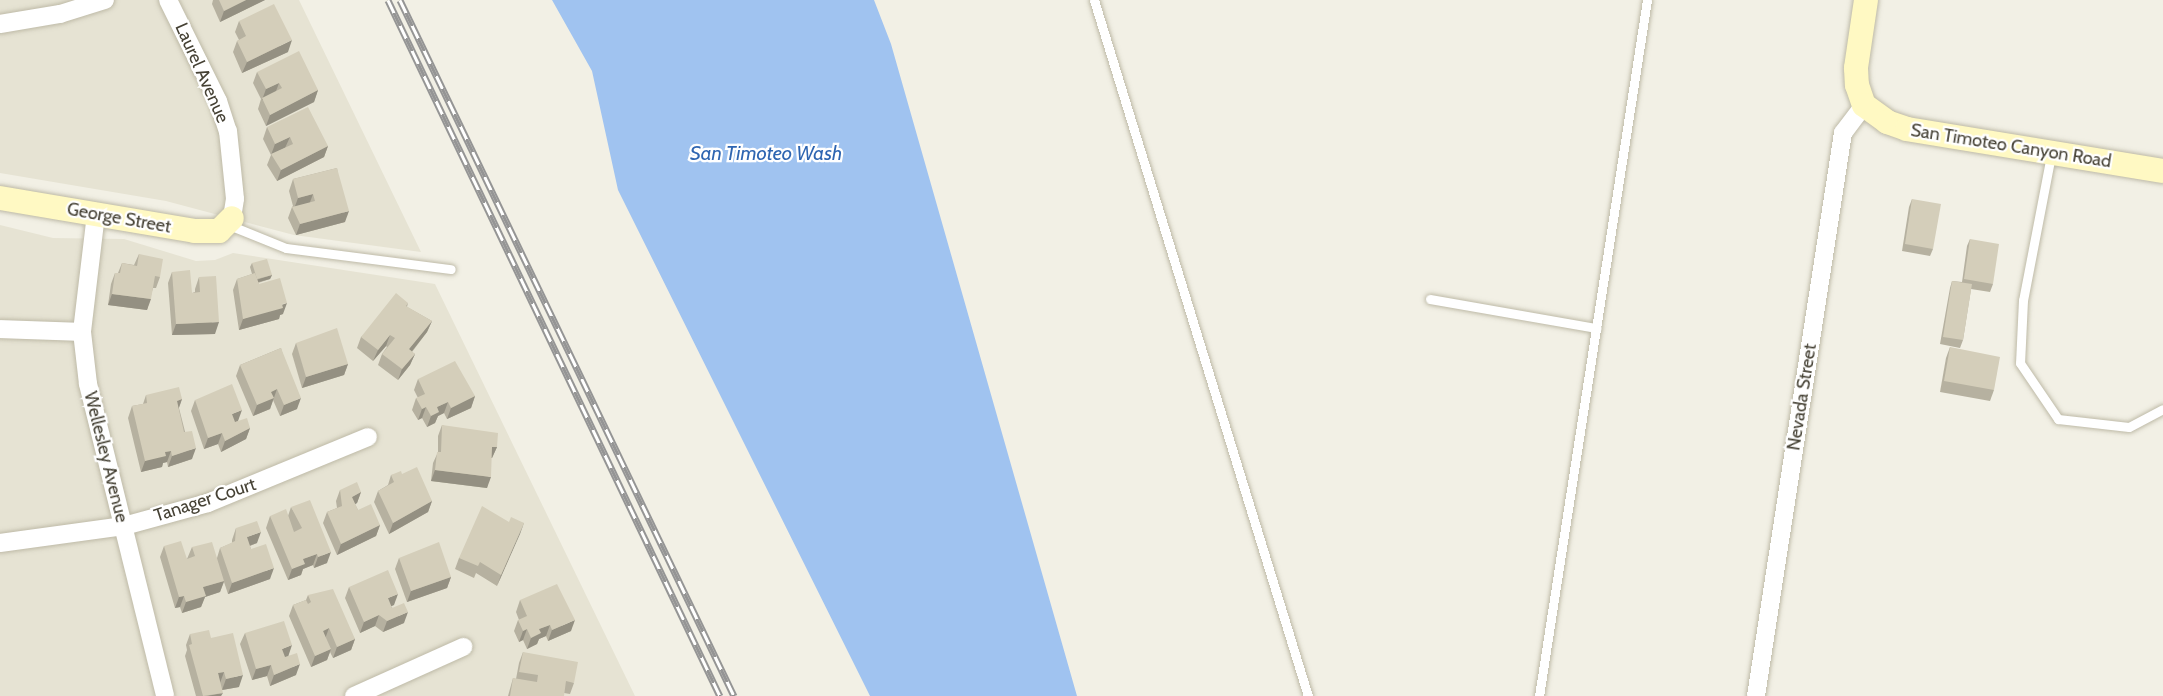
<!DOCTYPE html>
<html>
<head>
<meta charset="utf-8">
<style>
  body { margin:0 }
  #map { position:relative; width:2163px; height:696px; overflow:hidden; background:#f2f0e5; font-family:Cabin,sans-serif }
  div>[style] { position:absolute }
  .residential>* { inset:0; background:#e6e3d3 }
  .water>* { inset:0; background:#a0c3f0 }
  .roads { filter:drop-shadow(0 0 2px #bebaa7) drop-shadow(0 0 2px #bebaa7) }
  .lane>* { height:9px; margin:-4.5px; padding:0 4.5px; transform-origin:4.5px; border-radius:4.5px; background:#fff }
  .street>* { height:18px; margin:-9px; padding:0 9px; transform-origin:9px; border-radius:9px; background:#fff }
  .secondary>* { height:24px; margin:-12px; padding:0 12px; transform-origin:12px; border-radius:12px; background:#fff9c3 }
  .rail>* { height:7px; margin-top:-3.5px; transform-origin:0; background:repeating-linear-gradient(90deg,#fff 0 14px,#959595 0 28px); box-sizing:border-box; border-block:2px solid #959595 }
  .wall>* { inset:0; background:#b6b1a0 }
  .shaded-wall>* { inset:0; background:#949082 }
  .building>* { inset:0; background:#d4ceba }
  span { translate:-50% -50%; white-space:nowrap; text-align:center; line-height:1.15; -webkit-text-stroke:4.5px #fff; paint-order:stroke }
  .street-label { font-size:18px; color:#454134 }
  .water-label { font-size:20px; color:#2e65b1; font-style:italic }
</style>
</head>
<body>
<div id="map">
  <div class="residential">
    <i style="clip-path:polygon(0 0,299px 0,421px 252px,294px 235px,166px 201px,0 173px)"></i>
    <i style="clip-path:polygon(0 225px,53px 238px,124px 239px,196px 261px,215px 260px,233px 253px,435px 284px,635px 696px,0 696px)"></i>
  </div>
  <div class="water">
    <i style="clip-path:polygon(552px 0,874px 0,891px 44px,1077px 696px,870px 696px,618px 190px,592px 71px)"></i>
  </div>
  <div class="roads">
    <div class="lane">
      <i style="left:1094px;top:0;width:728px;rotate:72.91deg"></i>
      <i style="left:2051px;top:155px;width:148px;rotate:100.9deg"></i>
      <i style="left:2023px;top:300px;width:63px;rotate:92.7deg"></i>
      <i style="left:2020px;top:363px;width:68px;rotate:55.8deg"></i>
      <i style="left:2058px;top:419px;width:71px;rotate:6.4deg"></i>
      <i style="left:2129px;top:427px;width:38px;rotate:-28deg"></i>
      <i style="left:229px;top:225px;width:61px;rotate:22deg"></i>
      <i style="left:286px;top:248px;width:166px;rotate:7.3deg"></i>
      <i style="left:1430px;top:299px;width:169px;rotate:9.9deg"></i>
      <i style="left:1539px;top:696px;width:704px;rotate:-81.18deg"></i>
    </div>
    <div class="street">
      <i style="left:168px;top:0;width:113px;rotate:63.7deg"></i>
      <i style="left:218px;top:101px;width:32px;rotate:72deg"></i>
      <i style="left:228px;top:131px;width:68px;rotate:84.1deg"></i>
      <i style="left:235px;top:199px;width:19px;rotate:99deg"></i>
      <i style="left:0;top:24px;width:61px;rotate:-9.5deg"></i>
      <i style="left:60px;top:14px;width:47px;rotate:-17.3deg"></i>
      <i style="left:96px;top:214px;width:119px;rotate:96.8deg"></i>
      <i style="left:82px;top:332px;width:52px;rotate:83.4deg"></i>
      <i style="left:88px;top:384px;width:321px;rotate:76.1deg"></i>
      <i style="left:0;top:329px;width:82px;rotate:2.1deg"></i>
      <i style="left:0;top:543px;width:125px;rotate:-7.8deg"></i>
      <i style="left:124px;top:526px;width:87px;rotate:-15.3deg"></i>
      <i style="left:208px;top:503px;width:173px;rotate:-22.4deg"></i>
      <i style="left:354px;top:696px;width:120px;rotate:-24.2deg"></i>
      <i style="left:1756px;top:696px;width:570px;rotate:-81.22deg"></i>
      <i style="left:1843px;top:133px;width:35px;rotate:-53deg"></i>
    </div>
    <div class="secondary">
      <i style="left:1866px;top:0;width:69px;rotate:98.4deg"></i>
      <i style="left:1856px;top:68px;width:17px;rotate:87deg"></i>
      <i style="left:1857px;top:85px;width:21px;rotate:71deg"></i>
      <i style="left:1864px;top:105px;width:29px;rotate:36deg"></i>
      <i style="left:1887px;top:122px;width:21px;rotate:19deg"></i>
      <i style="left:1907px;top:129px;width:259px;rotate:9.3deg"></i>
      <i style="left:0;top:198px;width:198px;rotate:9.6deg"></i>
      <i style="left:195px;top:231px;width:24px"></i>
      <i style="left:219px;top:231px;width:18px;rotate:-45deg"></i>
    </div>
  </div>
  <div class="rail">
    <i style="left:388px;top:0;width:771px;rotate:64.5deg"></i>
    <i style="left:400px;top:0;width:772px;rotate:64.36deg"></i>
  </div>
  <div class="wall">
    <i style="clip-path:polygon(213px 0,265px 0,220px 22px,212px 4px)"></i>
    <i style="clip-path:polygon(239px 21px,288px 52px,242px 73px,233px 52px,237px 41px,239px 40px,235px 32px)"></i>
    <i style="clip-path:polygon(257px 72px,318px 90px,314px 102px,266px 126px,258px 109px,261px 99px,253px 83px)"></i>
    <i style="clip-path:polygon(267px 127px,328px 146px,324px 157px,277px 181px,267px 165px,271px 155px,263px 139px)"></i>
    <i style="clip-path:polygon(337px 168px,345px 222px,296px 235px,288px 218px,292px 207px,293px 206px,289px 191px,293px 179px)"></i>
    <i style="clip-path:polygon(1912px 199px,1933px 249px,1930px 256px,1902px 251px,1909px 207px)"></i>
    <i style="clip-path:polygon(1970px 239px,1993px 284px,1990px 292px,1971px 289px,1963px 340px,1960px 348px,1940px 344px,1950px 288px,1952px 281px,1962px 282px,1967px 246px)"></i>
    <i style="clip-path:polygon(139px 254px,160px 277px,156px 288px,153px 288px,147px 310px,108px 305px,111px 284px,115px 273px,118px 273px,122px 263px,134px 265px)"></i>
    <i style="clip-path:polygon(252px 263px,272px 275px,270px 279px,258px 283px,259px 284px,283px 314px,280px 315px,279px 319px,239px 330px,233px 290px,237px 279px,252px 274px,250px 267px)"></i>
    <i style="clip-path:polygon(172px 272px,192px 293px,195px 292px,195px 289px,199px 277px,215px 334px,172px 335px,168px 283px)"></i>
    <i style="clip-path:polygon(408px 303px,407px 307px,432px 321px,427px 332px,412px 352px,415px 354px,410px 365px,398px 380px,378px 365px,382px 354px,387px 347px,386px 346px,373px 361px,357px 348px,361px 337px)"></i>
    <i style="clip-path:polygon(296px 343px,348px 364px,344px 375px,302px 388px,292px 354px)"></i>
    <i style="clip-path:polygon(1950px 347px,1994px 390px,1990px 401px,1940px 392px,1946px 358px)"></i>
    <i style="clip-path:polygon(281px 348px,297px 409px,280px 416px,273px 400px,270px 409px,253px 416px,236px 376px,240px 365px)"></i>
    <i style="clip-path:polygon(418px 379px,475px 396px,471px 408px,447px 419px,444px 413px,438px 416px,435px 423px,427px 427px,422px 418px,418px 420px,412px 410px,416px 398px,418px 398px,414px 390px)"></i>
    <i style="clip-path:polygon(146px 395px,182px 399px,179px 408px,192px 459px,168px 467px,167px 462px,163px 463px,162px 467px,141px 472px,128px 418px,132px 406px,143px 404px)"></i>
    <i style="clip-path:polygon(195px 400px,238px 421px,250px 428px,246px 439px,221px 452px,218px 444px,204px 449px,191px 411px)"></i>
    <i style="clip-path:polygon(442px 425px,497px 447px,492px 458px,491px 458px,487px 488px,431px 481px,433px 463px,438px 452px,438px 436px)"></i>
    <i style="clip-path:polygon(402px 474px,432px 501px,428px 512px,389px 534px,374px 502px,378px 491px,388px 485px,391px 475px)"></i>
    <i style="clip-path:polygon(340px 490px,361px 492px,357px 503px,355px 504px,358px 510px,380px 525px,376px 536px,337px 555px,323px 523px,327px 512px,337px 508px,336px 501px)"></i>
    <i style="clip-path:polygon(291px 507px,327px 563px,314px 568px,313px 565px,303px 569px,301px 575px,288px 580px,266px 528px,270px 516px,288px 516px)"></i>
    <i style="clip-path:polygon(509px 522px,524px 523px,497px 586px,476px 573px,474px 578px,455px 569px,459px 558px)"></i>
    <i style="clip-path:polygon(236px 528px,257px 543px,250px 546px,251px 549px,270px 579px,228px 594px,224px 582px,220px 592px,205px 597px,201px 607px,182px 613px,180px 607px,175px 608px,160px 557px,164px 546px,187px 559px,192px 547px,217px 558px,220px 548px,232px 543px,232px 540px)"></i>
    <i style="clip-path:polygon(399px 558px,451px 577px,447px 588px,407px 602px,395px 569px)"></i>
    <i style="clip-path:polygon(349px 587px,394px 605px,391px 606px,404px 623px,383px 632px,375px 626px,360px 633px,345px 598px)"></i>
    <i style="clip-path:polygon(308px 595px,355px 639px,351px 650px,333px 658px,330px 652px,327px 660px,311px 667px,289px 616px,293px 605px,306px 600px)"></i>
    <i style="clip-path:polygon(520px 600px,571px 631px,548px 641px,546px 636px,539px 639px,537px 644px,527px 649px,523px 640px,519px 642px,514px 631px,518px 620px,519px 620px,516px 612px)"></i>
    <i style="clip-path:polygon(245px 633px,289px 656px,296px 675px,270px 686px,267px 676px,252px 680px,240px 644px)"></i>
    <i style="clip-path:polygon(190px 634px,211px 638px,239px 687px,222px 690px,221px 696px,196px 696px,185px 656px,187px 650px,186px 645px)"></i>
    <i style="clip-path:polygon(523px 652px,574px 683px,570px 694px,564px 693px,564px 696px,508px 696px,513px 678px,516px 679px,519px 663px)"></i>
  </div>
  <div class="shaded-wall">
    <i style="clip-path:polygon(246px 0,265px 0,220px 22px,224px 11px)"></i>
    <i style="clip-path:polygon(292px 40px,288px 52px,242px 73px,247px 62px)"></i>
    <i style="clip-path:polygon(279px 83px,275px 94px,262px 100px,266px 89px)"></i>
    <i style="clip-path:polygon(318px 90px,314px 102px,266px 126px,270px 115px)"></i>
    <i style="clip-path:polygon(290px 137px,285px 148px,271px 155px,275px 144px)"></i>
    <i style="clip-path:polygon(328px 146px,324px 157px,277px 181px,281px 170px)"></i>
    <i style="clip-path:polygon(313px 194px,309px 205px,294px 209px,298px 198px)"></i>
    <i style="clip-path:polygon(349px 211px,345px 222px,296px 235px,300px 224px)"></i>
    <i style="clip-path:polygon(272px 275px,270px 279px,255px 283px,256px 280px)"></i>
    <i style="clip-path:polygon(112px 294px,151px 299px,147px 310px,108px 305px)"></i>
    <i style="clip-path:polygon(287px 303px,283px 314px,280px 315px,279px 319px,239px 330px,243px 319px)"></i>
    <i style="clip-path:polygon(432px 321px,427px 332px,405px 360px,409px 349px)"></i>
    <i style="clip-path:polygon(219px 322px,215px 334px,172px 335px,176px 324px)"></i>
    <i style="clip-path:polygon(390px 335px,386px 346px,373px 361px,378px 350px)"></i>
    <i style="clip-path:polygon(415px 354px,410px 365px,398px 380px,402px 369px)"></i>
    <i style="clip-path:polygon(348px 364px,344px 375px,302px 388px,306px 377px)"></i>
    <i style="clip-path:polygon(277px 389px,270px 409px,253px 416px,257px 405px,271px 392px)"></i>
    <i style="clip-path:polygon(475px 396px,471px 408px,447px 419px,451px 408px)"></i>
    <i style="clip-path:polygon(301px 398px,297px 409px,280px 416px,284px 405px)"></i>
    <i style="clip-path:polygon(182px 399px,178px 410px,177px 401px)"></i>
    <i style="clip-path:polygon(448px 402px,444px 413px,438px 416px,435px 423px,427px 427px,431px 416px,437px 407px)"></i>
    <i style="clip-path:polygon(426px 407px,422px 418px,418px 420px,422px 409px)"></i>
    <i style="clip-path:polygon(242px 410px,238px 421px,228px 425px,232px 414px)"></i>
    <i style="clip-path:polygon(250px 428px,246px 439px,221px 452px,225px 441px)"></i>
    <i style="clip-path:polygon(222px 433px,218px 444px,204px 449px,208px 438px)"></i>
    <i style="clip-path:polygon(492px 447px,497px 447px,492px 458px,488px 458px)"></i>
    <i style="clip-path:polygon(196px 448px,192px 459px,168px 467px,172px 456px)"></i>
    <i style="clip-path:polygon(171px 451px,167px 462px,163px 463px,162px 467px,141px 472px,145px 461px,165px 452px)"></i>
    <i style="clip-path:polygon(435px 470px,491px 477px,487px 488px,431px 481px)"></i>
    <i style="clip-path:polygon(361px 492px,357px 503px,348px 508px,352px 497px)"></i>
    <i style="clip-path:polygon(432px 501px,428px 512px,389px 534px,393px 523px)"></i>
    <i style="clip-path:polygon(524px 523px,520px 534px,497px 586px,501px 575px)"></i>
    <i style="clip-path:polygon(380px 525px,376px 536px,337px 555px,341px 544px)"></i>
    <i style="clip-path:polygon(261px 532px,257px 543px,243px 548px,247px 537px)"></i>
    <i style="clip-path:polygon(331px 552px,327px 563px,314px 568px,318px 557px)"></i>
    <i style="clip-path:polygon(317px 554px,313px 565px,303px 569px,301px 575px,288px 580px,292px 569px,303px 559px)"></i>
    <i style="clip-path:polygon(274px 568px,270px 579px,228px 594px,232px 583px)"></i>
    <i style="clip-path:polygon(451px 577px,447px 588px,407px 602px,411px 591px)"></i>
    <i style="clip-path:polygon(224px 581px,220px 592px,205px 597px,201px 607px,182px 613px,186px 602px,203px 587px)"></i>
    <i style="clip-path:polygon(398px 594px,394px 605px,384px 609px,388px 598px)"></i>
    <i style="clip-path:polygon(184px 596px,180px 607px,175px 608px,179px 597px)"></i>
    <i style="clip-path:polygon(408px 612px,404px 623px,383px 632px,387px 621px)"></i>
    <i style="clip-path:polygon(379px 615px,375px 626px,360px 633px,364px 622px)"></i>
    <i style="clip-path:polygon(575px 620px,571px 631px,548px 641px,552px 630px)"></i>
    <i style="clip-path:polygon(550px 625px,546px 636px,539px 639px,537px 644px,527px 649px,531px 638px,539px 629px)"></i>
    <i style="clip-path:polygon(329px 628px,325px 639px,323px 631px)"></i>
    <i style="clip-path:polygon(527px 629px,523px 640px,519px 642px,523px 631px)"></i>
    <i style="clip-path:polygon(355px 639px,351px 650px,333px 658px,337px 647px)"></i>
    <i style="clip-path:polygon(292px 645px,288px 657px,278px 660px,282px 649px)"></i>
    <i style="clip-path:polygon(331px 649px,327px 660px,311px 667px,315px 656px)"></i>
    <i style="clip-path:polygon(300px 664px,296px 675px,270px 686px,274px 675px)"></i>
    <i style="clip-path:polygon(271px 665px,267px 676px,252px 680px,256px 669px)"></i>
    <i style="clip-path:polygon(224px 672px,220px 683px,218px 673px)"></i>
    <i style="clip-path:polygon(243px 675px,239px 687px,222px 690px,226px 679px)"></i>
    <i style="clip-path:polygon(223px 693px,221px 696px,207px 696px)"></i>
  </div>
  <div class="building">
    <i style="clip-path:polygon(219px 0,246px 0,224px 11px)"></i>
    <i style="clip-path:polygon(274px 4px,292px 40px,247px 62px,237px 41px,246px 36px,239px 21px)"></i>
    <i style="clip-path:polygon(299px 51px,318px 90px,270px 115px,262px 98px,282px 88px,279px 83px,266px 89px,257px 72px)"></i>
    <i style="clip-path:polygon(308px 107px,328px 146px,281px 170px,271px 154px,293px 144px,290px 137px,275px 144px,267px 127px)"></i>
    <i style="clip-path:polygon(337px 168px,349px 211px,300px 224px,292px 207px,315px 201px,313px 194px,298px 198px,293px 179px)"></i>
    <i style="clip-path:polygon(1912px 199px,1941px 204px,1933px 249px,1905px 244px)"></i>
    <i style="clip-path:polygon(1970px 239px,1999px 244px,1993px 284px,1964px 279px)"></i>
    <i style="clip-path:polygon(139px 254px,163px 259px,160px 277px,155px 276px,151px 299px,112px 294px,115px 273px,120px 273px,122px 263px,137px 266px)"></i>
    <i style="clip-path:polygon(267px 259px,272px 275px,257px 279px,252px 263px)"></i>
    <i style="clip-path:polygon(190px 270px,192px 293px,200px 292px,199px 277px,216px 276px,219px 322px,176px 324px,172px 272px)"></i>
    <i style="clip-path:polygon(255px 273px,259px 284px,280px 278px,287px 303px,282px 304px,283px 308px,243px 319px,237px 279px)"></i>
    <i style="clip-path:polygon(1952px 281px,1972px 284px,1963px 340px,1943px 337px)"></i>
    <i style="clip-path:polygon(396px 293px,408px 303px,406px 306px,432px 321px,409px 349px,415px 354px,402px 369px,382px 354px,395px 338px,390px 335px,378px 350px,361px 337px)"></i>
    <i style="clip-path:polygon(337px 328px,348px 364px,306px 377px,296px 343px)"></i>
    <i style="clip-path:polygon(1950px 347px,2000px 357px,1994px 390px,1944px 381px)"></i>
    <i style="clip-path:polygon(281px 348px,301px 398px,284px 405px,277px 389px,271px 392px,274px 398px,257px 405px,240px 365px)"></i>
    <i style="clip-path:polygon(455px 361px,475px 396px,451px 408px,448px 402px,437px 407px,439px 412px,431px 416px,426px 407px,422px 409px,416px 398px,425px 394px,418px 379px)"></i>
    <i style="clip-path:polygon(232px 384px,242px 410px,232px 414px,235px 422px,247px 418px,250px 428px,225px 441px,222px 433px,208px 438px,195px 400px)"></i>
    <i style="clip-path:polygon(179px 387px,182px 399px,177px 401px,184px 432px,192px 431px,196px 448px,172px 456px,171px 451px,165px 452px,166px 456px,145px 461px,132px 406px,147px 403px,146px 395px)"></i>
    <i style="clip-path:polygon(442px 425px,498px 433px,497px 447px,492px 447px,491px 477px,435px 470px,437px 452px,441px 452px)"></i>
    <i style="clip-path:polygon(417px 467px,432px 501px,393px 523px,378px 491px,394px 482px,391px 475px,401px 471px,402px 474px)"></i>
    <i style="clip-path:polygon(357px 482px,361px 492px,352px 497px,358px 510px,371px 504px,380px 525px,341px 544px,327px 512px,342px 506px,340px 490px)"></i>
    <i style="clip-path:polygon(310px 500px,331px 552px,318px 557px,317px 554px,303px 559px,305px 564px,292px 569px,270px 516px,286px 509px,294px 532px,302px 528px,291px 507px)"></i>
    <i style="clip-path:polygon(482px 506px,509px 522px,511px 517px,524px 523px,501px 575px,480px 562px,478px 566px,459px 558px)"></i>
    <i style="clip-path:polygon(257px 521px,261px 532px,247px 537px,251px 549px,266px 544px,274px 568px,232px 583px,220px 548px,235px 541px,236px 528px)"></i>
    <i style="clip-path:polygon(181px 541px,187px 559px,195px 556px,192px 547px,212px 542px,224px 581px,203px 587px,206px 596px,186px 602px,184px 596px,179px 597px,164px 546px)"></i>
    <i style="clip-path:polygon(439px 542px,451px 577px,411px 591px,399px 558px)"></i>
    <i style="clip-path:polygon(388px 570px,398px 594px,388px 598px,392px 608px,404px 603px,408px 612px,387px 621px,379px 615px,364px 622px,349px 587px)"></i>
    <i style="clip-path:polygon(557px 584px,575px 620px,552px 630px,550px 625px,539px 629px,541px 633px,531px 638px,527px 629px,523px 631px,518px 620px,527px 616px,520px 600px)"></i>
    <i style="clip-path:polygon(333px 589px,355px 639px,337px 647px,329px 628px,323px 631px,331px 649px,315px 656px,293px 605px,306px 600px,308px 604px,311px 602px,308px 595px)"></i>
    <i style="clip-path:polygon(284px 621px,292px 645px,282px 649px,285px 657px,297px 653px,300px 664px,274px 675px,271px 665px,256px 669px,245px 633px)"></i>
    <i style="clip-path:polygon(209px 630px,211px 638px,233px 633px,243px 675px,226px 679px,224px 672px,218px 673px,223px 693px,203px 696px,189px 645px,192px 644px,190px 634px)"></i>
    <i style="clip-path:polygon(523px 652px,578px 662px,574px 683px,566px 681px,564px 696px,510px 696px,513px 678px,537px 682px,538px 675px,519px 672px)"></i>
  </div>
  <div class="street-label">
    <span style="left:202px;top:73px;rotate:66deg">Laurel Avenue</span>
    <span style="left:2011px;top:146px;rotate:9deg">San Timoteo Canyon Road</span>
    <span style="left:119px;top:218px;rotate:10deg">George Street</span>
    <span style="left:1802px;top:397px;rotate:-81deg">Nevada Street</span>
    <span style="left:106px;top:457px;rotate:76deg">Wellesley Avenue</span>
    <span style="left:205px;top:500px;rotate:-18deg">Tanager Court</span>
  </div>
  <div class="water-label">
    <span style="left:766px;top:153px">San Timoteo Wash</span>
  </div>
</div>
</body>
</html>
